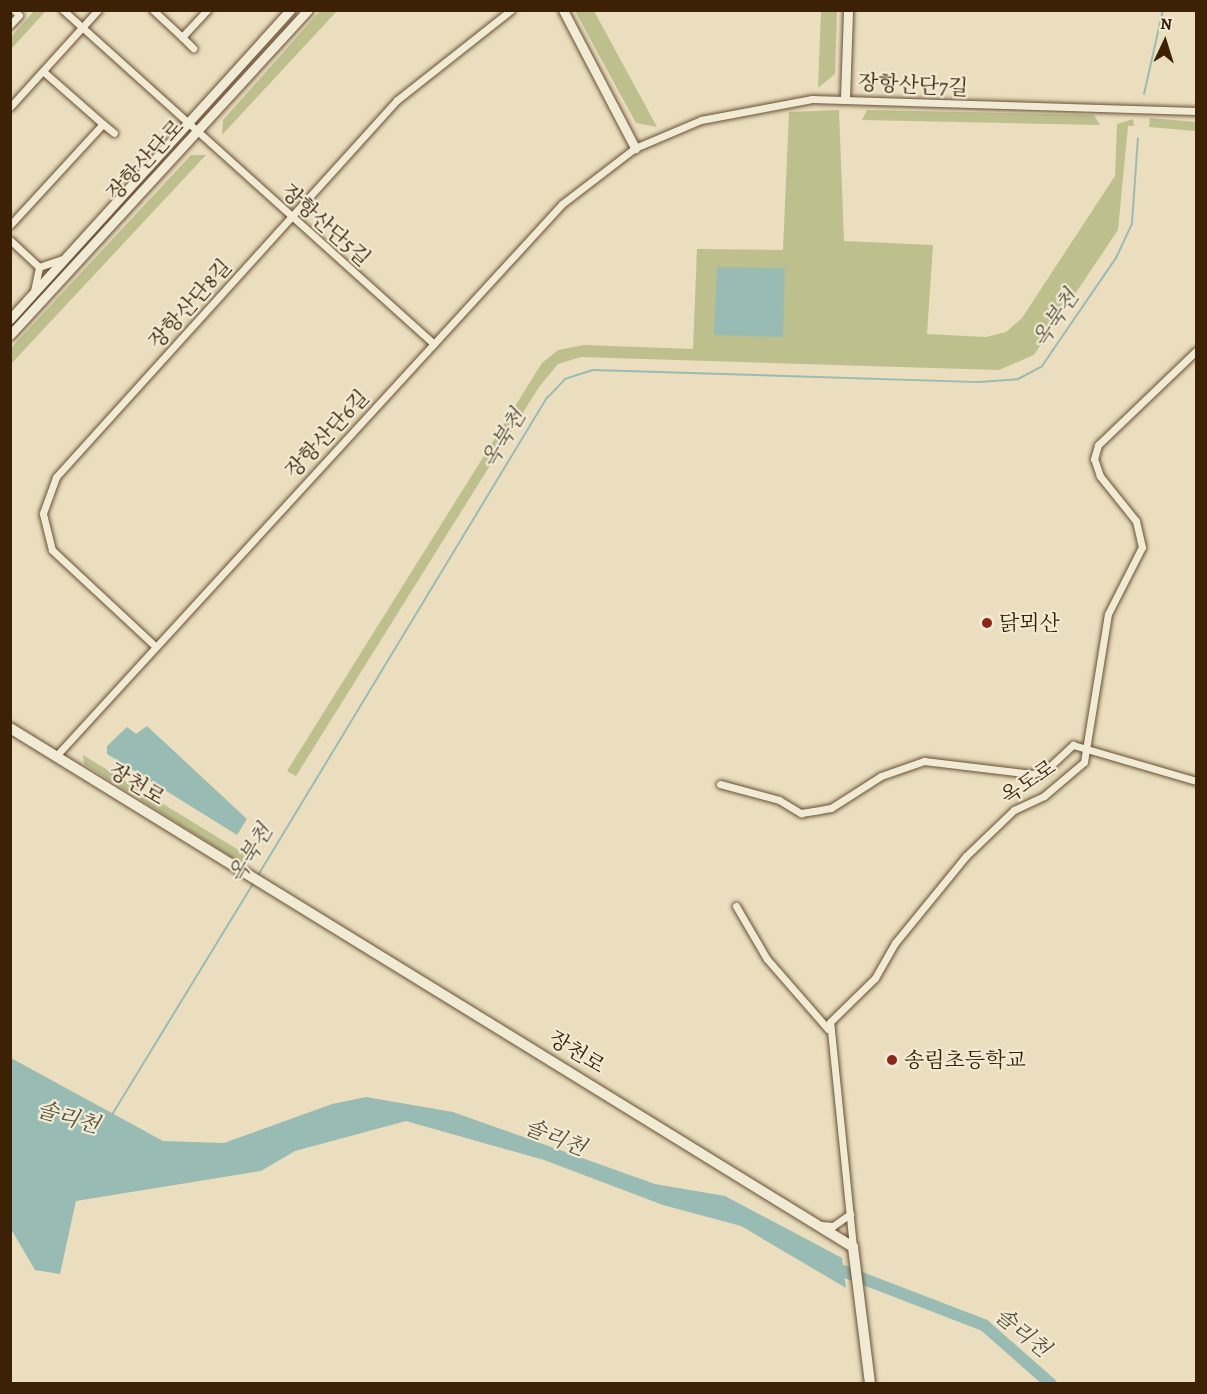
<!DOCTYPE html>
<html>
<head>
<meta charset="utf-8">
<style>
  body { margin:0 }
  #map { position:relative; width:1207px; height:1394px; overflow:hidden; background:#eadebe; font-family:Alegreya,"Noto Serif KR",serif }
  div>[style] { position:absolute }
  .green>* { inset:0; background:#bdc08d }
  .water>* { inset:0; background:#98bcb3 }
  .stream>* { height:2px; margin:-1px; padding:0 1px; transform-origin:1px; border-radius:1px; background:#98bcb3 }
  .river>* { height:12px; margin:-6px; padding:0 6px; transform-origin:6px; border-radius:6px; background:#98bcb3 }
  .roads { filter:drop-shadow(0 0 2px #685034) drop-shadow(0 0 2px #685034) }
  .minor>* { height:7px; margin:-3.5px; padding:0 3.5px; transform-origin:3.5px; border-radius:3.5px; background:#f1ead5 }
  .tertiary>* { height:9px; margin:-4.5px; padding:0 4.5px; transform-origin:4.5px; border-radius:4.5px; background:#f1ead5 }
  .secondary>* { height:10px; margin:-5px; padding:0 5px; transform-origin:5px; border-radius:5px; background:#f1ead5 }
  .dots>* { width:16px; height:16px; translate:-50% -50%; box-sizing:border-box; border:3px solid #f1ead5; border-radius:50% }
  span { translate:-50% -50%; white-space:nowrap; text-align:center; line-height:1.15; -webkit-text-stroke:4.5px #f1ead5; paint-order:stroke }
  .street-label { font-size:21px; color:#3d2106 }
  .poi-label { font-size:21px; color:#3d2106 }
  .left { translate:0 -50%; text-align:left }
  .water-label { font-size:22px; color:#58503a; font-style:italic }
  .frame { position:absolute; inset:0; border:12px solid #3d2106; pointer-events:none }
  .north { position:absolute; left:1135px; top:12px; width:60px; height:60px; -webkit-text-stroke:4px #f1ead5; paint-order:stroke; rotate:4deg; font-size:16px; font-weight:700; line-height:24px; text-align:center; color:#3d2106 }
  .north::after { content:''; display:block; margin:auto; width:21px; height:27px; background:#3d2106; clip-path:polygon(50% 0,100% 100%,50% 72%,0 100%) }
</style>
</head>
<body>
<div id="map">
  <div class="green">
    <i style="clip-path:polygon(34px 11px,46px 11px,11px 49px,11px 37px)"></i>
    <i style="clip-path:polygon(320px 11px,337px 11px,222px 135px,223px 120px)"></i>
    <i style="clip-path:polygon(575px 11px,594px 11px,657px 127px,636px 123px)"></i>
    <i style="clip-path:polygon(821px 11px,837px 11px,835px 74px,818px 88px)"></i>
    <i style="clip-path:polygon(839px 110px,844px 241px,933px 245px,927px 334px,986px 337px,1006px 332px,1022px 318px,1115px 176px,1117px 124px,1133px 119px,1134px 126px,1128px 126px,1118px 230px,1034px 355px,999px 370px,581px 357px,558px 364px,539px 387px,296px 776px,287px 771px,542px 363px,558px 350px,584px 345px,693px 349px,697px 249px,783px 250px,789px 112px)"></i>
    <i style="clip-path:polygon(867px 110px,1094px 115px,1100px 125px,862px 120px)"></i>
    <i style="clip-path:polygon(1150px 118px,1196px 122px,1196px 131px,1149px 127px)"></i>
    <i style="clip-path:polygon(191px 155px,206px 155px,11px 364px,11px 348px)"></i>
    <i style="clip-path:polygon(83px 755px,245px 854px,241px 863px,84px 764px)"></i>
  </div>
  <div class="water">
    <i style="clip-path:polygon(717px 267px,785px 268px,783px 337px,714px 335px)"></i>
    <i style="clip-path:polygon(147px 726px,247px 819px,237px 835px,107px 754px,107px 746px,127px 727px,136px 734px)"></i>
    <i style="clip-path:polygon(11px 1058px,163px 1141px,224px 1143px,332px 1104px,366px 1097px,453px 1112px,655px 1184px,725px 1196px,842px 1258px,846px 1288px,741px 1226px,663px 1205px,544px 1160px,406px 1121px,295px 1151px,261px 1171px,76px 1201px,60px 1274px,35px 1270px,11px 1229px)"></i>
  </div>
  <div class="stream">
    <i style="left:1144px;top:94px;width:86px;rotate:-77.3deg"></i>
    <i style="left:257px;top:877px;width:559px;rotate:-58.84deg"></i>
    <i style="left:546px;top:399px;width:28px;rotate:-46deg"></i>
    <i style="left:565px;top:379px;width:29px;rotate:-18deg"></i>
    <i style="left:593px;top:370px;width:386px;rotate:1.8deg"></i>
    <i style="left:979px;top:382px;width:39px;rotate:-4deg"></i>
    <i style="left:1018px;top:379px;width:27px;rotate:-28deg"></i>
    <i style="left:1042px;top:366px;width:131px;rotate:-55.6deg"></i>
    <i style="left:1116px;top:258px;width:38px;rotate:-65deg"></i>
    <i style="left:1132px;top:223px;width:85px;rotate:-86deg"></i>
    <i style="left:110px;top:1118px;width:276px;rotate:-58.6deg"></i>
  </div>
  <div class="river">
    <i style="left:830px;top:1266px;width:165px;rotate:21deg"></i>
    <i style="left:984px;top:1325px;width:89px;rotate:41.4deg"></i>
  </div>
  <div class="roads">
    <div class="minor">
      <i style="left:63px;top:10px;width:499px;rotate:42deg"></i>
      <i style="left:153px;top:10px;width:40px;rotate:43deg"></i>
      <i style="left:182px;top:37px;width:37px;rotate:-47deg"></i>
      <i style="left:10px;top:25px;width:13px;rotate:-48deg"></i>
      <i style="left:19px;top:15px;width:7px;rotate:-135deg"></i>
      <i style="left:182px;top:37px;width:16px;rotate:45deg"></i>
      <i style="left:10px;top:107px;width:131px;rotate:-47.8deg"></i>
      <i style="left:103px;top:124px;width:14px;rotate:39deg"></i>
      <i style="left:10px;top:225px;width:137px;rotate:-47.4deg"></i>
      <i style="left:103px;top:124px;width:79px;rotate:-138.6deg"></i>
      <i style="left:10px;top:240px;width:40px;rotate:43deg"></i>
      <i style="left:39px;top:267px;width:24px;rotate:-19deg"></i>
      <i style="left:34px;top:291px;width:25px;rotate:-78deg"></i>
      <i style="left:155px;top:646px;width:141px;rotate:-137deg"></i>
      <i style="left:52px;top:550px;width:38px;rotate:-104deg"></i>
      <i style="left:43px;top:513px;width:38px;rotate:-70deg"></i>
      <i style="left:56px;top:477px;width:508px;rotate:-47.87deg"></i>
      <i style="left:397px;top:100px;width:145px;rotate:-38.3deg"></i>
      <i style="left:56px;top:756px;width:749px;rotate:-47.49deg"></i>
      <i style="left:562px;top:204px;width:92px;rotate:-37.5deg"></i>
      <i style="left:635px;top:148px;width:72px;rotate:-23deg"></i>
      <i style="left:701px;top:120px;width:113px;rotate:-10.7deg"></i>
      <i style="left:812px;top:99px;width:384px;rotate:1.8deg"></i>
      <i style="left:720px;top:784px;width:61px;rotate:15.2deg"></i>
      <i style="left:779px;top:800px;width:26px;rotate:31deg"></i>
      <i style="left:801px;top:813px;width:13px;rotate:-9deg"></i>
      <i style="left:814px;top:811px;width:17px;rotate:-10deg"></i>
      <i style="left:831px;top:808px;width:59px;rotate:-32.6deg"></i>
      <i style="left:881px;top:776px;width:46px;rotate:-19.2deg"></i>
      <i style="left:924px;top:761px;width:109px;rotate:6.9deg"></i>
      <i style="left:1032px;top:774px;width:15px;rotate:-16deg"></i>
      <i style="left:1046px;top:770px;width:37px;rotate:-43deg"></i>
      <i style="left:1073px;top:745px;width:128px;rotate:16.3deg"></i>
      <i style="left:736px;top:906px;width:61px;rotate:59.7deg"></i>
      <i style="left:767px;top:959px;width:93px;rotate:48.9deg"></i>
      <i style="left:821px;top:1225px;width:12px;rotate:5deg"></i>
      <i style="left:833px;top:1226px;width:21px;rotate:-35deg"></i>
      <i style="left:853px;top:1247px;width:226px;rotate:-95.8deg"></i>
      <i style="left:830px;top:1022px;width:63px;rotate:-44.4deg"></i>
      <i style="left:875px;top:978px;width:40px;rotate:-60.3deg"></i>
      <i style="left:895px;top:943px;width:112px;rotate:-50.8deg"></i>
      <i style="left:966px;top:856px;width:66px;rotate:-43.8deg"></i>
      <i style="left:1014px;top:810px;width:33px;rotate:-25deg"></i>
      <i style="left:1044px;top:796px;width:52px;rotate:-40.4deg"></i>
      <i style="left:1084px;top:762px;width:150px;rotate:-80.8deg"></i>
      <i style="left:1108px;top:614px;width:75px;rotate:-63.1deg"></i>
      <i style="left:1142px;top:547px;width:27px;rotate:-103deg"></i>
      <i style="left:1136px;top:521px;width:58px;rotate:-128.7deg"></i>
      <i style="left:1100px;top:476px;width:18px;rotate:-109deg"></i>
      <i style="left:1094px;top:459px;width:15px;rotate:-74deg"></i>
      <i style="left:1098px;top:445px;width:136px;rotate:-43.8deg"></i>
    </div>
    <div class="tertiary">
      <i style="left:563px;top:10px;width:156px;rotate:62.4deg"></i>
      <i style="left:845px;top:98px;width:88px;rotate:-88deg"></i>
      <i style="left:10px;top:319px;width:417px;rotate:-47.8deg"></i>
      <i style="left:10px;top:335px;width:441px;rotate:-47.5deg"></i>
    </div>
    <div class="secondary">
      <i style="left:10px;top:728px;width:990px;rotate:31.62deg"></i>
      <i style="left:853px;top:1247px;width:138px;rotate:82.9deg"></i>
    </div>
  </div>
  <div class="dots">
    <i style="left:987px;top:623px;background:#8f2418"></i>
    <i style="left:892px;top:1060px;background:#8f2418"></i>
  </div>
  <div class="street-label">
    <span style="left:913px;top:85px;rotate:3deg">장항산단7길</span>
    <span style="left:145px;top:160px;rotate:-47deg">장항산단로</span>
    <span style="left:326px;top:225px;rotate:42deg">장항산단5길</span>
    <span style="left:190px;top:304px;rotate:-48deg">장항산단8길</span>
    <span style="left:327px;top:434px;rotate:-47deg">장항산단6길</span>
    <span style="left:1028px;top:782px;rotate:-34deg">옥도로</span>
    <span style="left:137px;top:784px;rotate:31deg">장천로</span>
    <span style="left:577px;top:1052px;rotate:31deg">장천로</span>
  </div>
  <div class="poi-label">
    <span class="left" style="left:999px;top:623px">닭뫼산</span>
    <span class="left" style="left:904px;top:1060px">송림초등학교</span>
  </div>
  <div class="water-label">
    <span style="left:1056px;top:319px;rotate:-56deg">옥북천</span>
    <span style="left:504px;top:439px;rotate:-59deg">옥북천</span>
    <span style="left:251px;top:854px;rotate:-59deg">옥북천</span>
    <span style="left:68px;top:1118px;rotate:16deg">솔리천</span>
    <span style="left:555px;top:1138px;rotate:22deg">솔리천</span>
    <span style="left:1022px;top:1333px;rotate:39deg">솔리천</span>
  </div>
  <div class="frame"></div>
  <div class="north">N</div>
</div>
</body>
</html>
